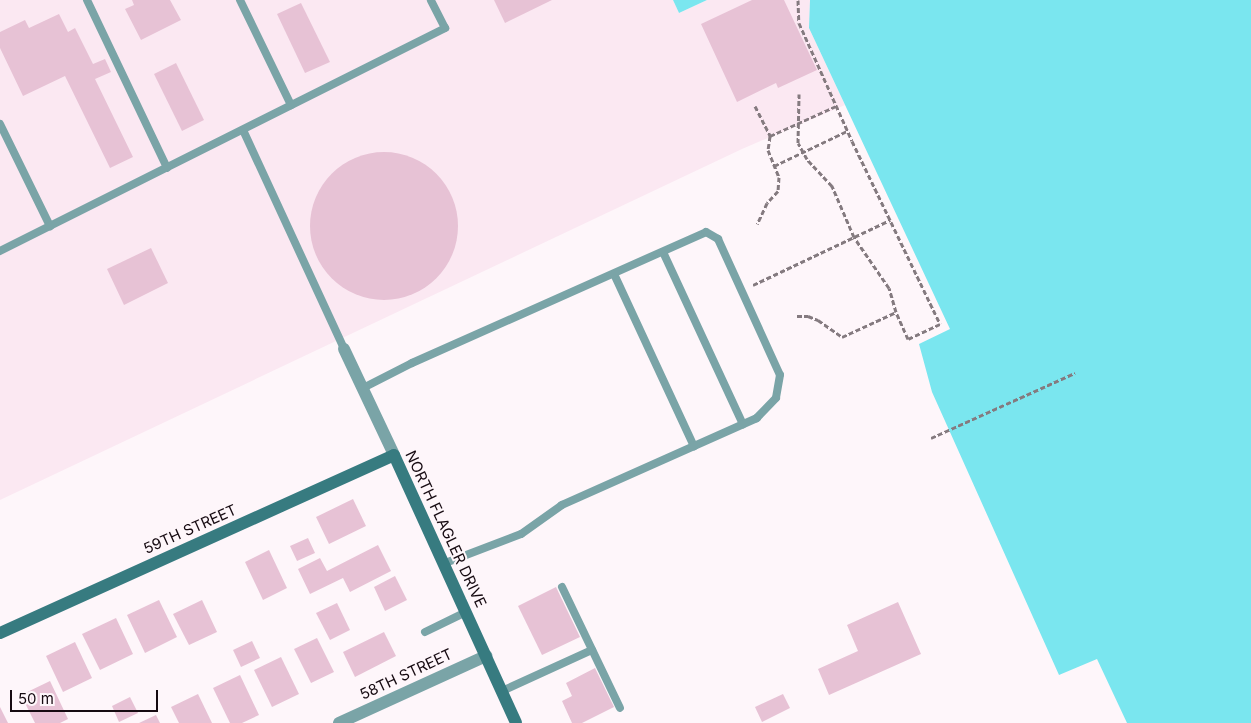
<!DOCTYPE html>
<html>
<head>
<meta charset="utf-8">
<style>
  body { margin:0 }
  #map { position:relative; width:1251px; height:723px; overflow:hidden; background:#fef6fa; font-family:Inter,sans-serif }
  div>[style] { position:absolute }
  .built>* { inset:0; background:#fbe8f2 }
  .water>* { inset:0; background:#7ae6ef }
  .building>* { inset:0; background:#e7c2d5 }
  .round { border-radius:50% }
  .path>* { height:3px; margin-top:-1.5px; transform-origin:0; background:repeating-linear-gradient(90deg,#847a7f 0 5px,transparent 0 7.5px) }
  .lane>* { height:8px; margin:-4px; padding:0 4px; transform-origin:4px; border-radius:4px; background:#7aa4a7 }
  .street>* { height:12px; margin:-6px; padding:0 6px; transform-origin:6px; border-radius:6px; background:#7aa4a7 }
  .secondary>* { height:12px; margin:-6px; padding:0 6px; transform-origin:6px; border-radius:6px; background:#377b80 }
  span { translate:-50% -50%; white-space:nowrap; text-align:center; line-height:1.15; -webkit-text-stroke:4px #fef6fa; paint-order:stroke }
  .street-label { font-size:15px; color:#160a11 }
  .scale { position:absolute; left:10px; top:690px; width:148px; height:22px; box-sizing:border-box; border:2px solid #160a11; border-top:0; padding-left:6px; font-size:15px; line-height:18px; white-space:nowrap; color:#160a11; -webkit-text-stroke:4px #fef6fa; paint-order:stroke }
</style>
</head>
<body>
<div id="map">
  <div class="built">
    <i style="clip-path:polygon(0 0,673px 0,679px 13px,707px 0,810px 0,809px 28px,845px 105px,742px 149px,0 500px)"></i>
  </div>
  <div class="water">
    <i style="clip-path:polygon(673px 0,707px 0,679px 13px)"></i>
    <i style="clip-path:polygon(810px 0,1251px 0,1251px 723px,1127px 723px,1097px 659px,1059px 675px,932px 392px,919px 344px,950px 329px,809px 28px)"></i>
  </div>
  <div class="building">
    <i style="clip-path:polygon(132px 0,170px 0,181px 20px,141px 40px,125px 9px,134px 5px)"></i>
    <i style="clip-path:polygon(494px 0,552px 0,505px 23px)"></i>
    <i style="clip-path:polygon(752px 0,784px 0,817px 70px,778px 88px,776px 83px,737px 102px,701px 24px)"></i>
    <i style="clip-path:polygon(301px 3px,330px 62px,305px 73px,277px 14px)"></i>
    <i style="clip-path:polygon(59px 14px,68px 32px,75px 28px,93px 64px,105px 59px,111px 72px,95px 79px,133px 157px,110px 168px,65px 76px,23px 96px,0 48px,0 32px,25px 20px,29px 28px)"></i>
    <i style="clip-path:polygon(176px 63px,204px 120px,182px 131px,154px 74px)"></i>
    <i class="round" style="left:310px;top:152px;width:148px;height:148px"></i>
    <i style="clip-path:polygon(151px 248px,168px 283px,124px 305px,107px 269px)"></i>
    <i style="clip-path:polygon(353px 499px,366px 526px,329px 544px,316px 517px)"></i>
    <i style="clip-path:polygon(308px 538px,315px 553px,297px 561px,290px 546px)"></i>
    <i style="clip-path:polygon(378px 545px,391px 571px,350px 592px,343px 578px,310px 594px,298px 569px,320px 558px,327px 571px)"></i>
    <i style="clip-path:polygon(269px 550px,287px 588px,263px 600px,245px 562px)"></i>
    <i style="clip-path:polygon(395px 576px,407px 600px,385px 611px,374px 587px)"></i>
    <i style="clip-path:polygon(556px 587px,580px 637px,542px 655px,518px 606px)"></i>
    <i style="clip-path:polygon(159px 600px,177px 637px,145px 653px,127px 615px)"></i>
    <i style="clip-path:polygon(202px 600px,217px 632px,189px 645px,173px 614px)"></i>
    <i style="clip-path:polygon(898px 602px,921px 654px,829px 695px,818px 669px,858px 651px,847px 625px)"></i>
    <i style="clip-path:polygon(337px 603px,350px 630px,330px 640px,316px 613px)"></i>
    <i style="clip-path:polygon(116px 618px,133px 654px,100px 670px,82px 634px)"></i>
    <i style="clip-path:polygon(384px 632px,396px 656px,355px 677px,343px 652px)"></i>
    <i style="clip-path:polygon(317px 638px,334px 672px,311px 683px,294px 649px)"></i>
    <i style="clip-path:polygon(252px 641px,260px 658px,241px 667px,233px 650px)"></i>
    <i style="clip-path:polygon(75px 642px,92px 678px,63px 692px,46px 656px)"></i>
    <i style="clip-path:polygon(281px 657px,299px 694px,272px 707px,254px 670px)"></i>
    <i style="clip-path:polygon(595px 668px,614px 707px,582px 723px,572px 723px,562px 701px,572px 696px,566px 683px)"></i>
    <i style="clip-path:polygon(240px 675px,259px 715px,242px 723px,230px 723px,213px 688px)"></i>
    <i style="clip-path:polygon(50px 681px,68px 719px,60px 723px,35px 723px,21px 695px)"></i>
    <i style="clip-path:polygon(198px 694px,212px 723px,179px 723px,171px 707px)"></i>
    <i style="clip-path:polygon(783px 694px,790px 708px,762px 722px,755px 707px)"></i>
    <i style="clip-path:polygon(130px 697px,138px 713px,119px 722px,112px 706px)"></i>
    <i style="clip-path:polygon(0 707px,8px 723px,0 723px)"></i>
    <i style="clip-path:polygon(156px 715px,160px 723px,139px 723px)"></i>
  </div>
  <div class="path">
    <i style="left:798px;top:0;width:23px;rotate:88deg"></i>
    <i style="left:799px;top:23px;width:129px;rotate:65.8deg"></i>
    <i style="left:852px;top:141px;width:203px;rotate:64.3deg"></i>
    <i style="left:940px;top:324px;width:35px;rotate:155deg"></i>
    <i style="left:908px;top:339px;width:30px;rotate:-114deg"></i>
    <i style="left:755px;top:106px;width:34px;rotate:63deg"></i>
    <i style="left:770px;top:136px;width:14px;rotate:98deg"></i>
    <i style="left:768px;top:150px;width:29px;rotate:68deg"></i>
    <i style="left:779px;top:177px;width:14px;rotate:94deg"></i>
    <i style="left:778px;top:191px;width:16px;rotate:133deg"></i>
    <i style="left:767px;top:203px;width:23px;rotate:115deg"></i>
    <i style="left:770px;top:136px;width:72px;rotate:-24.4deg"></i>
    <i style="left:774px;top:166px;width:81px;rotate:-25.6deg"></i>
    <i style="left:753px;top:285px;width:152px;rotate:-25.4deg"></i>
    <i style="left:797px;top:316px;width:11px"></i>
    <i style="left:808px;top:316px;width:11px;rotate:22deg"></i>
    <i style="left:818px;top:320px;width:29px;rotate:35deg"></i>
    <i style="left:842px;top:337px;width:60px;rotate:-24.8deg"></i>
    <i style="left:896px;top:312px;width:25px;rotate:-106deg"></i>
    <i style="left:889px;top:288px;width:62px;rotate:-124.5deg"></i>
    <i style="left:854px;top:237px;width:56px;rotate:-113.3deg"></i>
    <i style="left:832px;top:186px;width:37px;rotate:-133deg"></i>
    <i style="left:807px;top:159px;width:18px;rotate:-119deg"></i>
    <i style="left:798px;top:143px;width:49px;rotate:-88.8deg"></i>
    <i style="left:931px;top:438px;width:158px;rotate:-24.3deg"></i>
  </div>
  <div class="lane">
    <i style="left:87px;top:0;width:186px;rotate:64.5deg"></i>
    <i style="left:240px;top:0;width:117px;rotate:64.1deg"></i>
    <i style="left:0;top:124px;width:114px;rotate:63.9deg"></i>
    <i style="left:243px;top:130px;width:241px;rotate:65.2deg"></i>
    <i style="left:0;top:251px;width:498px;rotate:-26.6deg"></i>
    <i style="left:445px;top:28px;width:31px;rotate:-117deg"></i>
    <i style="left:663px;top:252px;width:190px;rotate:65.1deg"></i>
    <i style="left:614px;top:274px;width:190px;rotate:65.1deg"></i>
    <i style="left:363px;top:388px;width:55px;rotate:-27deg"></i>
    <i style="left:412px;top:363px;width:322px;rotate:-24deg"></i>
    <i style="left:706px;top:232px;width:14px;rotate:30deg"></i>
    <i style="left:718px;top:239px;width:149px;rotate:65.5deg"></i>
    <i style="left:780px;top:375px;width:23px;rotate:100deg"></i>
    <i style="left:776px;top:398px;width:28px;rotate:134deg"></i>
    <i style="left:757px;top:418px;width:214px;rotate:156deg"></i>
    <i style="left:562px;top:505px;width:50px;rotate:144.7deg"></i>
    <i style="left:521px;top:534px;width:84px;rotate:159deg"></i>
    <i style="left:562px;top:587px;width:134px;rotate:64.4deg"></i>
    <i style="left:425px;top:632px;width:46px;rotate:-26deg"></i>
    <i style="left:502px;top:691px;width:99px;rotate:-24.5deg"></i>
  </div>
  <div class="street">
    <i style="left:344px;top:349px;width:117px;rotate:64.7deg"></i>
    <i style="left:339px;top:723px;width:162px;rotate:-24.5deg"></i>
  </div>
  <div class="secondary">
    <i style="left:0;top:633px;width:432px;rotate:-24.3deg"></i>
    <i style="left:394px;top:455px;width:294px;rotate:65.5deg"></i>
  </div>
  <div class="street-label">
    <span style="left:190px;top:529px;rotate:-24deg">59TH STREET</span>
    <span style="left:446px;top:529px;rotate:65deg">NORTH FLAGLER DRIVE</span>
    <span style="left:406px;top:674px;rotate:-25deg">58TH STREET</span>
  </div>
  <div class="scale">50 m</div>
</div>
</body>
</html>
